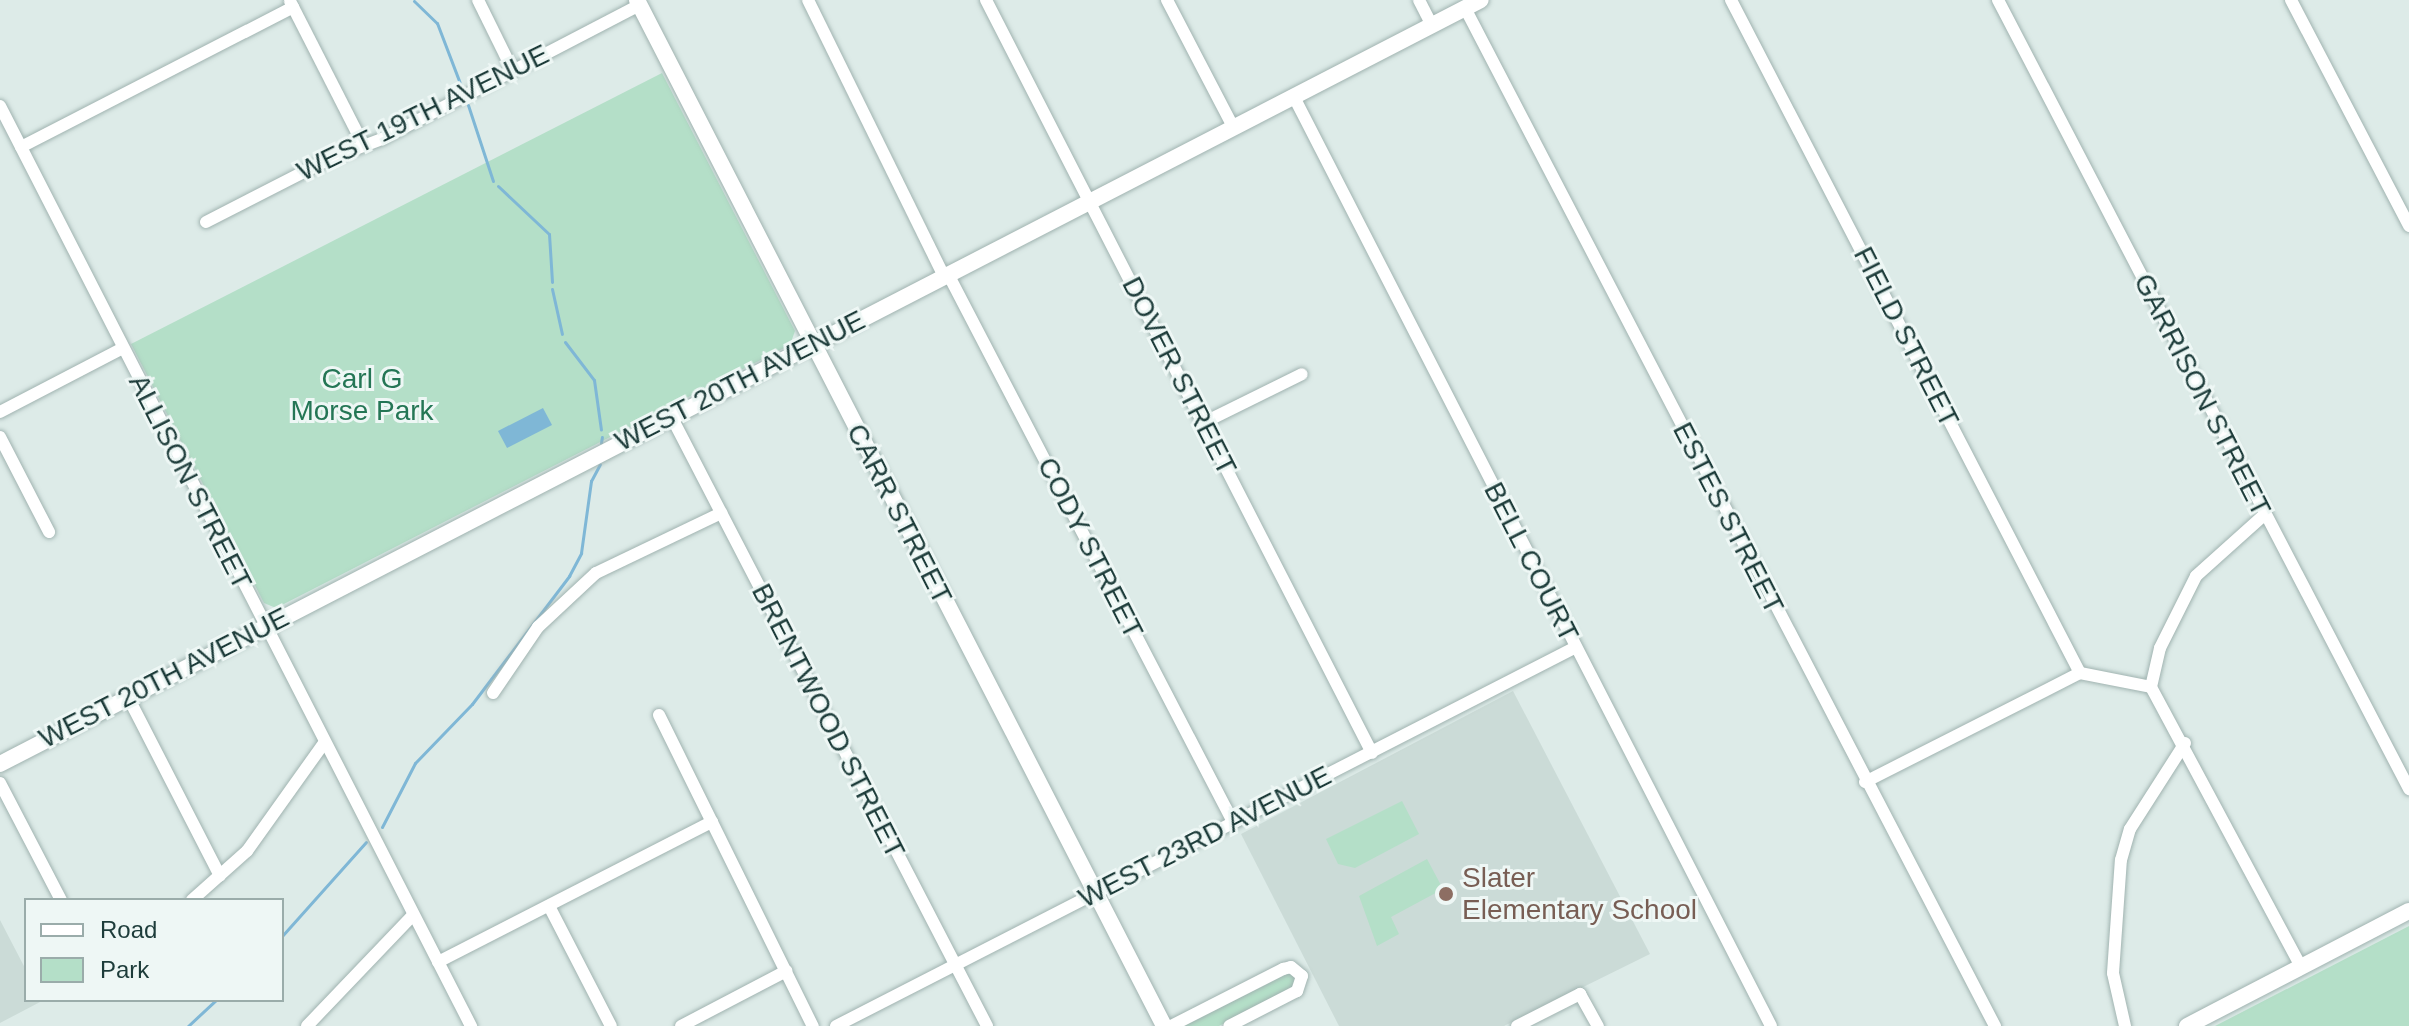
<!DOCTYPE html>
<html>
<head>
<meta charset="utf-8">
<style>
  body { margin:0 }
  #map { position:relative; width:2409px; height:1026px; overflow:hidden; background:#ddebe8; font-family:Helvetica,sans-serif }
  div>[style] { position:absolute }
  .built>* { inset:0; background:#cbdbd7 }
  .green>* { inset:0; background:#b4dfc8 }
  .water>* { inset:0; background:#7fb7d6 }
  .stream>* { height:3px; margin:-1.5px; padding:0 1.5px; transform-origin:1.5px; border-radius:1.5px; background:#7fb7d6 }
  .roads { filter:drop-shadow(0 0 2px #a0b3b0) drop-shadow(0 0 2px #a0b3b0) }
  .street>* { height:12px; margin:-6px; padding:0 6px; transform-origin:6px; border-radius:6px; background:#fff }
  .secondary>* { height:16px; margin:-8px; padding:0 8px; transform-origin:8px; border-radius:8px; background:#fff }
  .dots>* { width:22px; height:22px; translate:-50% -50%; box-sizing:border-box; border:4px solid #eef7f5; border-radius:50% }
  span { translate:-50% -50%; white-space:nowrap; text-align:center; line-height:1.15; -webkit-text-stroke:6px #eef7f5; paint-order:stroke }
  .street-label { font-size:28px; color:#1d3c3a }
  .park-label { font-size:28px; color:#247655 }
  .education-label { font-size:28px; color:#785e54 }
  .left { translate:0 -50%; text-align:left }
  .legend { position:absolute; left:24px; top:898px; width:260px; height:104px; box-sizing:border-box; background:#eef7f5; border:2px solid #9aacaa; margin:0; padding:10px 14px; list-style:none; font-size:24px; color:#1d3c3a }
  .legend li { display:flex; align-items:center; gap:16px; height:40px }
  .legend b { width:40px; border:2px solid #9aacaa }
</style>
</head>
<body>
<div id="map">
  <div class="built">
    <i style="clip-path:polygon(1513px 691px,1650px 954px,1504px 1026px,1339px 1026px,1241px 834px)"></i>
    <i style="clip-path:polygon(0 920px,26px 970px,26px 1000px,42px 1001px,0 1023px)"></i>
  </div>
  <div class="green">
    <i style="clip-path:polygon(662px 73px,795px 331px,790px 345px,276px 608px,264px 603px,131px 344px)"></i>
    <i style="clip-path:polygon(1402px 801px,1419px 834px,1355px 868px,1338px 864px,1326px 839px)"></i>
    <i style="clip-path:polygon(1427px 859px,1443px 889px,1391px 917px,1399px 934px,1377px 946px,1359px 896px)"></i>
    <i style="clip-path:polygon(2409px 926px,2409px 1026px,2215px 1026px)"></i>
    <i style="clip-path:polygon(1291px 972px,1297px 985px,1219px 1026px,1184px 1026px)"></i>
  </div>
  <div class="water">
    <i style="clip-path:polygon(543px 408px,552px 425px,507px 448px,498px 431px)"></i>
  </div>
  <div class="stream">
    <i style="left:414px;top:1px;width:32px;rotate:44deg"></i>
    <i style="left:437px;top:23px;width:67px;rotate:69.1deg"></i>
    <i style="left:468px;top:105px;width:80px;rotate:71.8deg"></i>
    <i style="left:498px;top:186px;width:70px;rotate:43.3deg"></i>
    <i style="left:549px;top:234px;width:48px;rotate:86.4deg"></i>
    <i style="left:552px;top:289px;width:46px;rotate:77.5deg"></i>
    <i style="left:565px;top:342px;width:48px;rotate:52.7deg"></i>
    <i style="left:594px;top:380px;width:50px;rotate:82deg"></i>
    <i style="left:601px;top:443px;width:6px;rotate:-81deg"></i>
    <i style="left:382px;top:827px;width:72px;rotate:-62.7deg"></i>
    <i style="left:415px;top:763px;width:82px;rotate:-46deg"></i>
    <i style="left:472px;top:704px;width:161px;rotate:-52.8deg"></i>
    <i style="left:569px;top:576px;width:26px;rotate:-62deg"></i>
    <i style="left:581px;top:553px;width:73px;rotate:-82.1deg"></i>
    <i style="left:591px;top:481px;width:19px;rotate:-62deg"></i>
    <i style="left:282px;top:936px;width:126px;rotate:-48.2deg"></i>
    <i style="left:188px;top:1026px;width:38px;rotate:-43deg"></i>
  </div>
  <div class="roads">
    <div class="street">
      <i style="left:478px;top:0;width:77px;rotate:63.8deg"></i>
      <i style="left:808px;top:0;width:308px;rotate:63.8deg"></i>
      <i style="left:986px;top:0;width:846px;rotate:62.86deg"></i>
      <i style="left:1167px;top:0;width:143px;rotate:62.5deg"></i>
      <i style="left:1419px;top:0;width:28px;rotate:63deg"></i>
      <i style="left:1731px;top:0;width:758px;rotate:62.59deg"></i>
      <i style="left:1998px;top:0;width:890px;rotate:62.48deg"></i>
      <i style="left:2291px;top:0;width:255px;rotate:62.4deg"></i>
      <i style="left:290px;top:1px;width:161px;rotate:63deg"></i>
      <i style="left:1465px;top:8px;width:1148px;rotate:62.5deg"></i>
      <i style="left:1294px;top:97px;width:1044px;rotate:62.82deg"></i>
      <i style="left:0;top:106px;width:1034px;rotate:62.89deg"></i>
      <i style="left:21px;top:147px;width:306px;rotate:-27.2deg"></i>
      <i style="left:206px;top:222px;width:138px;rotate:-27.1deg"></i>
      <i style="left:329px;top:159px;width:57px;rotate:-20.7deg"></i>
      <i style="left:382px;top:139px;width:290px;rotate:-27.5deg"></i>
      <i style="left:948px;top:274px;width:618px;rotate:62.52deg"></i>
      <i style="left:0;top:412px;width:136px;rotate:-27.5deg"></i>
      <i style="left:671px;top:416px;width:687px;rotate:62.61deg"></i>
      <i style="left:1203px;top:423px;width:110px;rotate:-26.3deg"></i>
      <i style="left:0;top:437px;width:107px;rotate:62.7deg"></i>
      <i style="left:2151px;top:687px;width:318px;rotate:61.8deg"></i>
      <i style="left:2151px;top:687px;width:40px;rotate:-77deg"></i>
      <i style="left:2160px;top:648px;width:80px;rotate:-63.4deg"></i>
      <i style="left:2196px;top:576px;width:91px;rotate:-41.9deg"></i>
      <i style="left:493px;top:693px;width:80px;rotate:-55.7deg"></i>
      <i style="left:538px;top:627px;width:79px;rotate:-43deg"></i>
      <i style="left:596px;top:573px;width:139px;rotate:-25.6deg"></i>
      <i style="left:128px;top:697px;width:201px;rotate:62.8deg"></i>
      <i style="left:659px;top:715px;width:347px;rotate:63.7deg"></i>
      <i style="left:1865px;top:782px;width:241px;rotate:-26.9deg"></i>
      <i style="left:2080px;top:673px;width:72px;rotate:11.2deg"></i>
      <i style="left:0;top:783px;width:132px;rotate:62.5deg"></i>
      <i style="left:192px;top:900px;width:74px;rotate:-41.7deg"></i>
      <i style="left:247px;top:851px;width:133px;rotate:-54.5deg"></i>
      <i style="left:549px;top:906px;width:135px;rotate:62.7deg"></i>
      <i style="left:438px;top:962px;width:308px;rotate:-27.1deg"></i>
      <i style="left:307px;top:1026px;width:153px;rotate:-46.3deg"></i>
      <i style="left:681px;top:1026px;width:119px;rotate:-27.6deg"></i>
      <i style="left:836px;top:1026px;width:829px;rotate:-27.12deg"></i>
      <i style="left:1171px;top:1026px;width:126px;rotate:-27deg"></i>
      <i style="left:1283px;top:969px;width:8px;rotate:-14deg"></i>
      <i style="left:1291px;top:967px;width:14px;rotate:39deg"></i>
      <i style="left:1302px;top:976px;width:16px;rotate:108deg"></i>
      <i style="left:1297px;top:991px;width:76px;rotate:152.8deg"></i>
      <i style="left:1517px;top:1026px;width:71px;rotate:-26.9deg"></i>
      <i style="left:1580px;top:994px;width:37px;rotate:61deg"></i>
      <i style="left:2125px;top:1026px;width:54px;rotate:-102.8deg"></i>
      <i style="left:2113px;top:973px;width:113px;rotate:-86deg"></i>
      <i style="left:2121px;top:860px;width:32px;rotate:-74deg"></i>
      <i style="left:2130px;top:829px;width:102px;rotate:-57.4deg"></i>
    </div>
    <div class="secondary">
      <i style="left:637px;top:0;width:1153px;rotate:62.81deg"></i>
      <i style="left:0;top:764px;width:1666px;rotate:-27.29deg"></i>
      <i style="left:2187px;top:1026px;width:250px;rotate:-27.4deg"></i>
    </div>
  </div>
  <div class="dots">
    <i style="left:1446px;top:894px;background:#8d6e63"></i>
  </div>
  <div class="street-label">
    <span style="left:423px;top:113px;rotate:-26deg">WEST 19TH AVENUE</span>
    <span style="left:1906px;top:337px;rotate:63deg">FIELD STREET</span>
    <span style="left:1179px;top:376px;rotate:63deg">DOVER STREET</span>
    <span style="left:740px;top:381px;rotate:-27deg">WEST 20TH AVENUE</span>
    <span style="left:2202px;top:395px;rotate:63deg">GARRISON STREET</span>
    <span style="left:190px;top:482px;rotate:63deg">ALLISON STREET</span>
    <span style="left:899px;top:514px;rotate:63deg">CARR STREET</span>
    <span style="left:1728px;top:518px;rotate:63deg">ESTES STREET</span>
    <span style="left:1090px;top:548px;rotate:63deg">CODY STREET</span>
    <span style="left:1531px;top:562px;rotate:63deg">BELL COURT</span>
    <span style="left:164px;top:678px;rotate:-27deg">WEST 20TH AVENUE</span>
    <span style="left:828px;top:721px;rotate:63deg">BRENTWOOD STREET</span>
    <span style="left:1205px;top:837px;rotate:-27deg">WEST 23RD AVENUE</span>
  </div>
  <div class="park-label">
    <span style="left:362px;top:395px">Carl G<br>Morse Park</span>
  </div>
  <div class="education-label">
    <span class="left" style="left:1462px;top:894px">Slater<br>Elementary School</span>
  </div>
  <ul class="legend">
  <li><b style="height:10px;background:#fff"></b>Road</li>
  <li><b style="height:22px;background:#b4dfc8"></b>Park</li>
  </ul>
</div>
</body>
</html>
